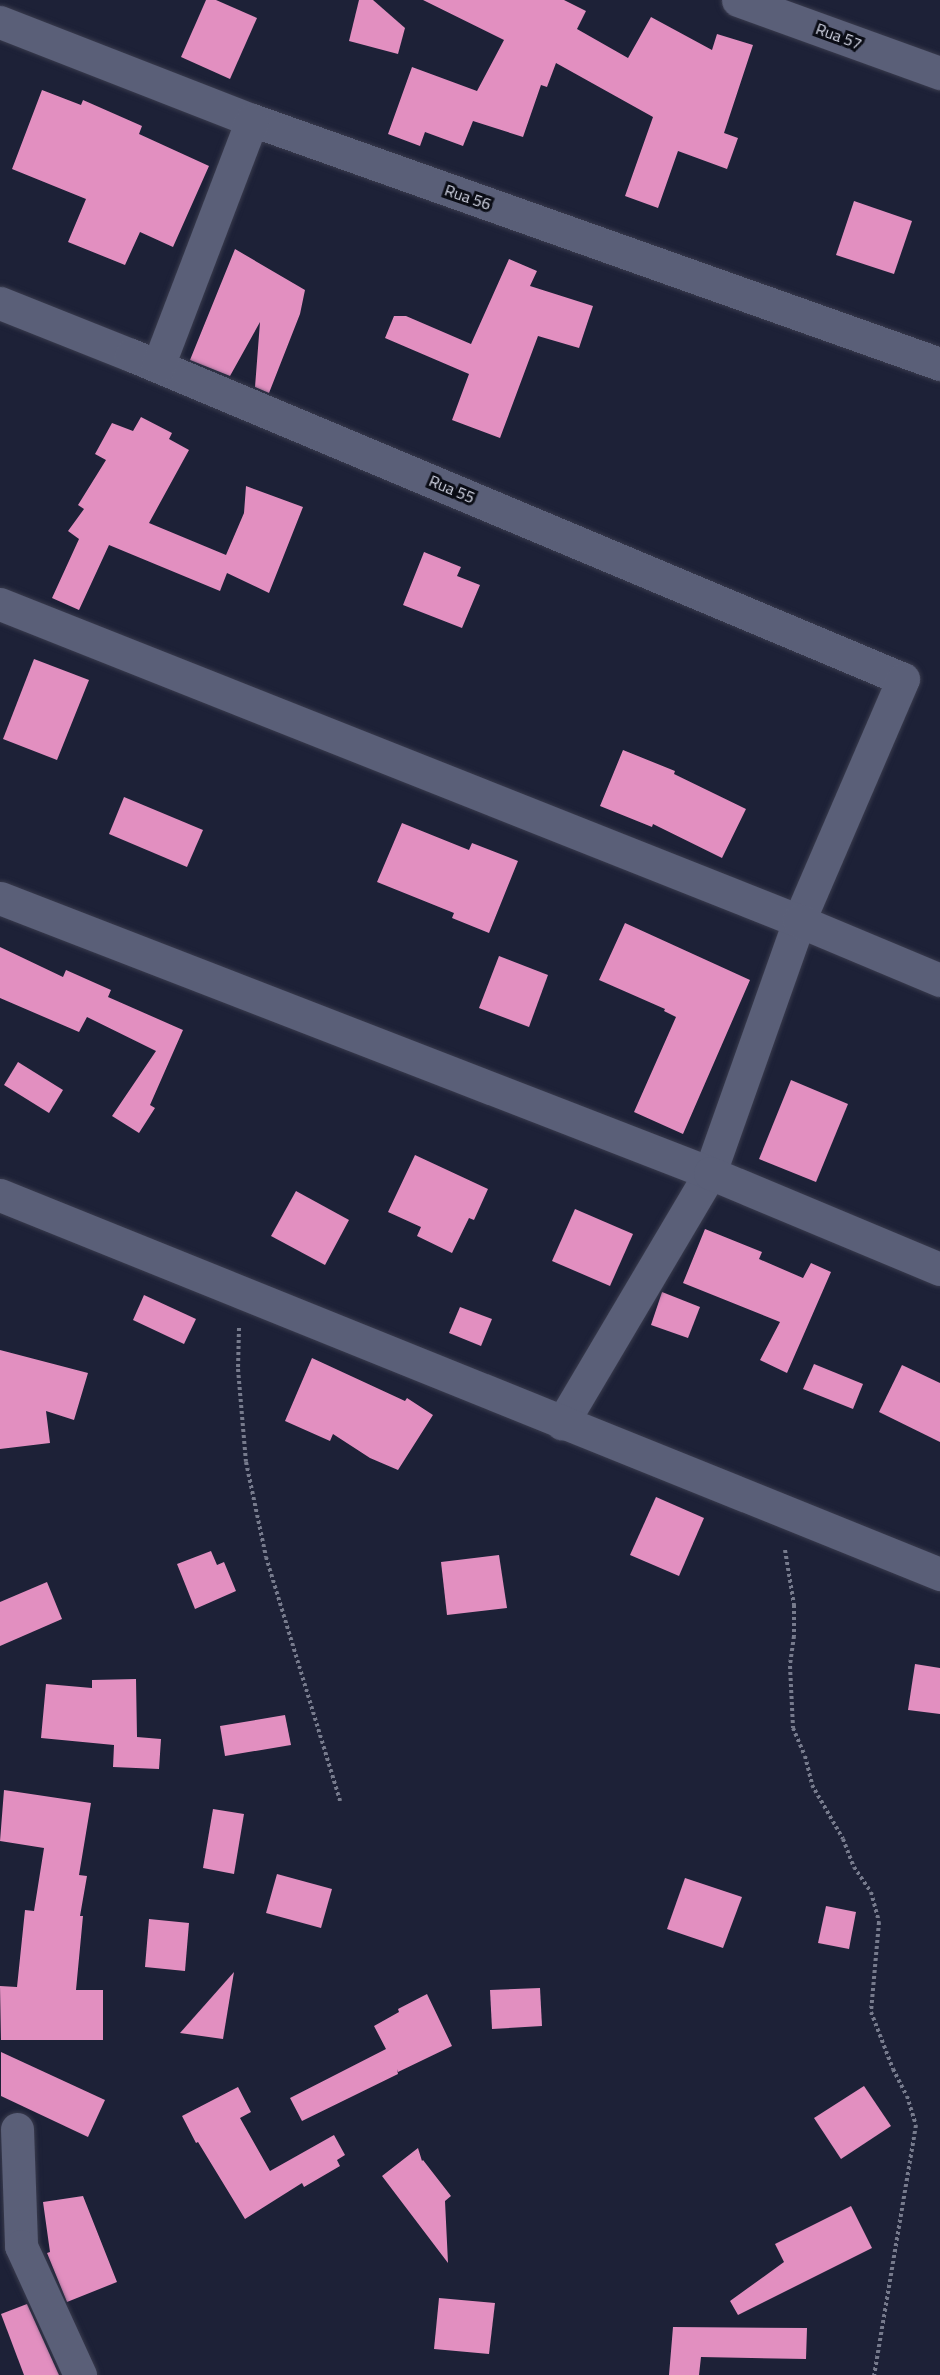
<!DOCTYPE html>
<html>
<head>
<meta charset="utf-8">
<style>
  body { margin:0 }
  #map { position:relative; width:940px; height:2375px; overflow:hidden; background:#1d2137; font-family:"Titillium Web",sans-serif }
  div>[style] { position:absolute }
  .building>* { inset:0; background:#e28fc0 }
  .path>* { height:4px; margin-top:-2px; transform-origin:0; background:repeating-linear-gradient(90deg,#777b8d 0 3px,transparent 0 6px) }
  .roads { filter:drop-shadow(0 0 2px #393b4d) drop-shadow(0 0 2px #393b4d) }
  .minor>* { height:33px; margin:-16.5px; padding:0 16.5px; transform-origin:16.5px; border-radius:16.5px; background:#5a5f78 }
  span { translate:-50% -50%; white-space:nowrap; text-align:center; line-height:1.15; -webkit-text-stroke:6px #0a0c15; paint-order:stroke }
  .street-label { font-size:16px; color:#d5d8e7 }
</style>
</head>
<body>
<div id="map">
  <div class="building">
    <i style="clip-path:polygon(206px 0,216px 0,257px 18px,230px 79px,181px 57px)"></i>
    <i style="clip-path:polygon(359px 0,373px 0,405px 28px,398px 54px,349px 41px)"></i>
    <i style="clip-path:polygon(423px 0,564px 0,586px 11px,577px 29px,628px 58px,651px 17px,712px 50px,717px 34px,753px 45px,724px 133px,738px 138px,727px 169px,678px 151px,658px 208px,625px 196px,653px 117px,556px 63px,547px 87px,541px 85px,523px 137px,473px 121px,463px 146px,425px 132px,420px 146px,388px 134px,412px 67px,477px 91px,504px 40px)"></i>
    <i style="clip-path:polygon(42px 90px,81px 105px,83px 100px,142px 126px,139px 134px,209px 166px,173px 247px,140px 232px,125px 265px,68px 242px,86px 199px,12px 169px)"></i>
    <i style="clip-path:polygon(854px 201px,912px 221px,894px 274px,836px 255px)"></i>
    <i style="clip-path:polygon(235px 249px,305px 290px,300px 314px,269px 393px,255px 387px,260px 322px,230px 376px,190px 360px)"></i>
    <i style="clip-path:polygon(509px 259px,537px 271px,530px 286px,593px 306px,579px 348px,538px 336px,500px 438px,452px 420px,469px 374px,385px 338px,394px 316px,406px 316px,471px 344px)"></i>
    <i style="clip-path:polygon(141px 417px,172px 433px,169px 439px,189px 450px,149px 523px,226px 555px,244px 513px,246px 486px,303px 507px,269px 593px,227px 573px,220px 591px,109px 545px,79px 610px,52px 598px,79px 539px,68px 531px,84px 509px,78px 505px,106px 460px,95px 454px,112px 423px,133px 431px)"></i>
    <i style="clip-path:polygon(424px 552px,461px 567px,457px 576px,480px 585px,462px 628px,403px 605px)"></i>
    <i style="clip-path:polygon(34px 659px,89px 680px,57px 760px,3px 739px)"></i>
    <i style="clip-path:polygon(623px 750px,675px 771px,674px 774px,746px 809px,722px 858px,653px 824px,652px 827px,600px 806px)"></i>
    <i style="clip-path:polygon(124px 797px,203px 830px,187px 867px,109px 834px)"></i>
    <i style="clip-path:polygon(402px 823px,469px 850px,472px 843px,518px 861px,489px 933px,452px 918px,454px 913px,377px 882px)"></i>
    <i style="clip-path:polygon(625px 923px,750px 980px,683px 1134px,634px 1112px,676px 1017px,664px 1011px,665px 1009px,599px 980px)"></i>
    <i style="clip-path:polygon(0 947px,63px 977px,66px 970px,111px 990px,108px 997px,183px 1030px,150px 1105px,155px 1108px,139px 1133px,112px 1116px,156px 1051px,87px 1017px,79px 1032px,0 998px)"></i>
    <i style="clip-path:polygon(499px 956px,548px 975px,529px 1027px,479px 1008px)"></i>
    <i style="clip-path:polygon(18px 1062px,63px 1090px,49px 1113px,4px 1085px)"></i>
    <i style="clip-path:polygon(791px 1080px,848px 1104px,816px 1182px,759px 1159px)"></i>
    <i style="clip-path:polygon(415px 1155px,488px 1189px,474px 1220px,469px 1218px,452px 1253px,417px 1236px,421px 1227px,388px 1212px)"></i>
    <i style="clip-path:polygon(296px 1191px,349px 1220px,325px 1265px,271px 1236px)"></i>
    <i style="clip-path:polygon(575px 1209px,633px 1234px,610px 1286px,552px 1261px)"></i>
    <i style="clip-path:polygon(705px 1229px,762px 1252px,759px 1259px,803px 1278px,811px 1263px,831px 1272px,787px 1373px,760px 1360px,780px 1322px,683px 1283px)"></i>
    <i style="clip-path:polygon(662px 1292px,700px 1307px,688px 1338px,651px 1325px)"></i>
    <i style="clip-path:polygon(144px 1295px,196px 1319px,184px 1344px,133px 1320px)"></i>
    <i style="clip-path:polygon(460px 1307px,492px 1319px,481px 1346px,449px 1333px)"></i>
    <i style="clip-path:polygon(0 1350px,88px 1373px,74px 1420px,46px 1411px,50px 1443px,0 1449px)"></i>
    <i style="clip-path:polygon(312px 1358px,405px 1401px,407px 1398px,433px 1415px,398px 1470px,370px 1458px,333px 1434px,330px 1441px,285px 1421px)"></i>
    <i style="clip-path:polygon(814px 1364px,863px 1384px,853px 1409px,803px 1389px)"></i>
    <i style="clip-path:polygon(902px 1365px,940px 1383px,940px 1442px,879px 1412px)"></i>
    <i style="clip-path:polygon(656px 1497px,704px 1518px,679px 1576px,630px 1555px)"></i>
    <i style="clip-path:polygon(211px 1551px,217px 1565px,224px 1562px,236px 1591px,195px 1609px,177px 1564px)"></i>
    <i style="clip-path:polygon(499px 1555px,507px 1608px,447px 1615px,441px 1562px)"></i>
    <i style="clip-path:polygon(47px 1582px,62px 1619px,0 1646px,0 1602px)"></i>
    <i style="clip-path:polygon(915px 1664px,940px 1668px,940px 1714px,908px 1710px)"></i>
    <i style="clip-path:polygon(136px 1679px,137px 1737px,161px 1739px,159px 1769px,113px 1767px,114px 1745px,41px 1738px,46px 1684px,92px 1688px,92px 1680px)"></i>
    <i style="clip-path:polygon(285px 1715px,291px 1745px,225px 1756px,220px 1726px)"></i>
    <i style="clip-path:polygon(4px 1790px,91px 1803px,79px 1875px,87px 1876px,80px 1916px,83px 1916px,76px 1990px,103px 1990px,103px 2040px,1px 2040px,0 1986px,17px 1987px,25px 1910px,34px 1911px,44px 1848px,0 1841px)"></i>
    <i style="clip-path:polygon(213px 1809px,244px 1814px,234px 1874px,203px 1868px)"></i>
    <i style="clip-path:polygon(277px 1874px,332px 1889px,321px 1928px,266px 1913px)"></i>
    <i style="clip-path:polygon(685px 1878px,742px 1897px,723px 1948px,667px 1929px)"></i>
    <i style="clip-path:polygon(826px 1906px,856px 1912px,849px 1949px,818px 1943px)"></i>
    <i style="clip-path:polygon(149px 1919px,189px 1923px,185px 1971px,145px 1967px)"></i>
    <i style="clip-path:polygon(234px 1972px,223px 2039px,180px 2033px)"></i>
    <i style="clip-path:polygon(540px 1988px,542px 2026px,492px 2029px,490px 1990px)"></i>
    <i style="clip-path:polygon(427px 1994px,452px 2046px,398px 2072px,397px 2069px,398px 2074px,302px 2121px,290px 2098px,386px 2049px,374px 2026px,399px 2012px,398px 2009px)"></i>
    <i style="clip-path:polygon(1px 2052px,105px 2100px,88px 2137px,1px 2096px)"></i>
    <i style="clip-path:polygon(864px 2086px,891px 2126px,841px 2159px,814px 2118px)"></i>
    <i style="clip-path:polygon(238px 2087px,251px 2112px,240px 2118px,270px 2171px,334px 2135px,345px 2155px,337px 2160px,340px 2166px,304px 2187px,302px 2183px,245px 2219px,198px 2142px,196px 2143px,182px 2116px)"></i>
    <i style="clip-path:polygon(418px 2148px,422px 2161px,423px 2160px,451px 2196px,445px 2201px,448px 2263px,382px 2176px)"></i>
    <i style="clip-path:polygon(83px 2196px,117px 2282px,67px 2302px,47px 2253px,50px 2252px,43px 2202px)"></i>
    <i style="clip-path:polygon(851px 2206px,872px 2248px,738px 2315px,730px 2301px,784px 2262px,775px 2244px)"></i>
    <i style="clip-path:polygon(439px 2298px,495px 2303px,489px 2354px,434px 2349px)"></i>
    <i style="clip-path:polygon(27px 2304px,59px 2375px,24px 2375px,1px 2314px)"></i>
    <i style="clip-path:polygon(673px 2327px,807px 2328px,806px 2359px,701px 2357px,699px 2375px,669px 2375px)"></i>
  </div>
  <div class="path">
    <i style="left:239px;top:1328px;width:41px;rotate:91.4deg"></i>
    <i style="left:238px;top:1369px;width:93px;rotate:85.1deg"></i>
    <i style="left:246px;top:1462px;width:97px;rotate:78.1deg"></i>
    <i style="left:266px;top:1557px;width:255px;rotate:73.1deg"></i>
    <i style="left:785px;top:1550px;width:56px;rotate:80.7deg"></i>
    <i style="left:794px;top:1605px;width:31px;rotate:90deg"></i>
    <i style="left:794px;top:1636px;width:30px;rotate:98deg"></i>
    <i style="left:790px;top:1666px;width:62px;rotate:87.2deg"></i>
    <i style="left:793px;top:1728px;width:30px;rotate:67deg"></i>
    <i style="left:805px;top:1756px;width:30px;rotate:76deg"></i>
    <i style="left:812px;top:1785px;width:62px;rotate:60.1deg"></i>
    <i style="left:843px;top:1839px;width:30px;rotate:69deg"></i>
    <i style="left:854px;top:1867px;width:30px;rotate:56deg"></i>
    <i style="left:871px;top:1892px;width:31px;rotate:75deg"></i>
    <i style="left:879px;top:1922px;width:90px;rotate:95.1deg"></i>
    <i style="left:871px;top:2012px;width:61px;rotate:68.9deg"></i>
    <i style="left:893px;top:2069px;width:30px;rotate:63deg"></i>
    <i style="left:907px;top:2096px;width:30px;rotate:73deg"></i>
    <i style="left:916px;top:2125px;width:254px;rotate:99.5deg"></i>
  </div>
  <div class="roads">
    <div class="minor">
      <i style="left:738px;top:0;width:215px;rotate:19.9deg"></i>
      <i style="left:0;top:22px;width:270px;rotate:21.3deg"></i>
      <i style="left:252px;top:120px;width:730px;rotate:19.53deg"></i>
      <i style="left:0;top:303px;width:141px;rotate:21.7deg"></i>
      <i style="left:131px;top:355px;width:837px;rotate:22.77deg"></i>
      <i style="left:903px;top:679px;width:263px;rotate:113.3deg"></i>
      <i style="left:799px;top:921px;width:267px;rotate:109.5deg"></i>
      <i style="left:710px;top:1173px;width:291px;rotate:120.6deg"></i>
      <i style="left:158px;top:366px;width:263px;rotate:-69.1deg"></i>
      <i style="left:0;top:604px;width:860px;rotate:21.64deg"></i>
      <i style="left:799px;top:921px;width:153px;rotate:22.7deg"></i>
      <i style="left:0;top:898px;width:761px;rotate:21.17deg"></i>
      <i style="left:710px;top:1173px;width:249px;rotate:22.7deg"></i>
      <i style="left:0;top:1195px;width:1014px;rotate:21.96deg"></i>
      <i style="left:17px;top:2129px;width:117px;rotate:88deg"></i>
      <i style="left:21px;top:2246px;width:142px;rotate:65.4deg"></i>
    </div>
  </div>
  <div class="street-label">
    <span style="left:839px;top:36px;rotate:20deg">Rua 57</span>
    <span style="left:468px;top:197px;rotate:19deg">Rua 56</span>
    <span style="left:452px;top:489px;rotate:23deg">Rua 55</span>
  </div>
</div>
</body>
</html>
